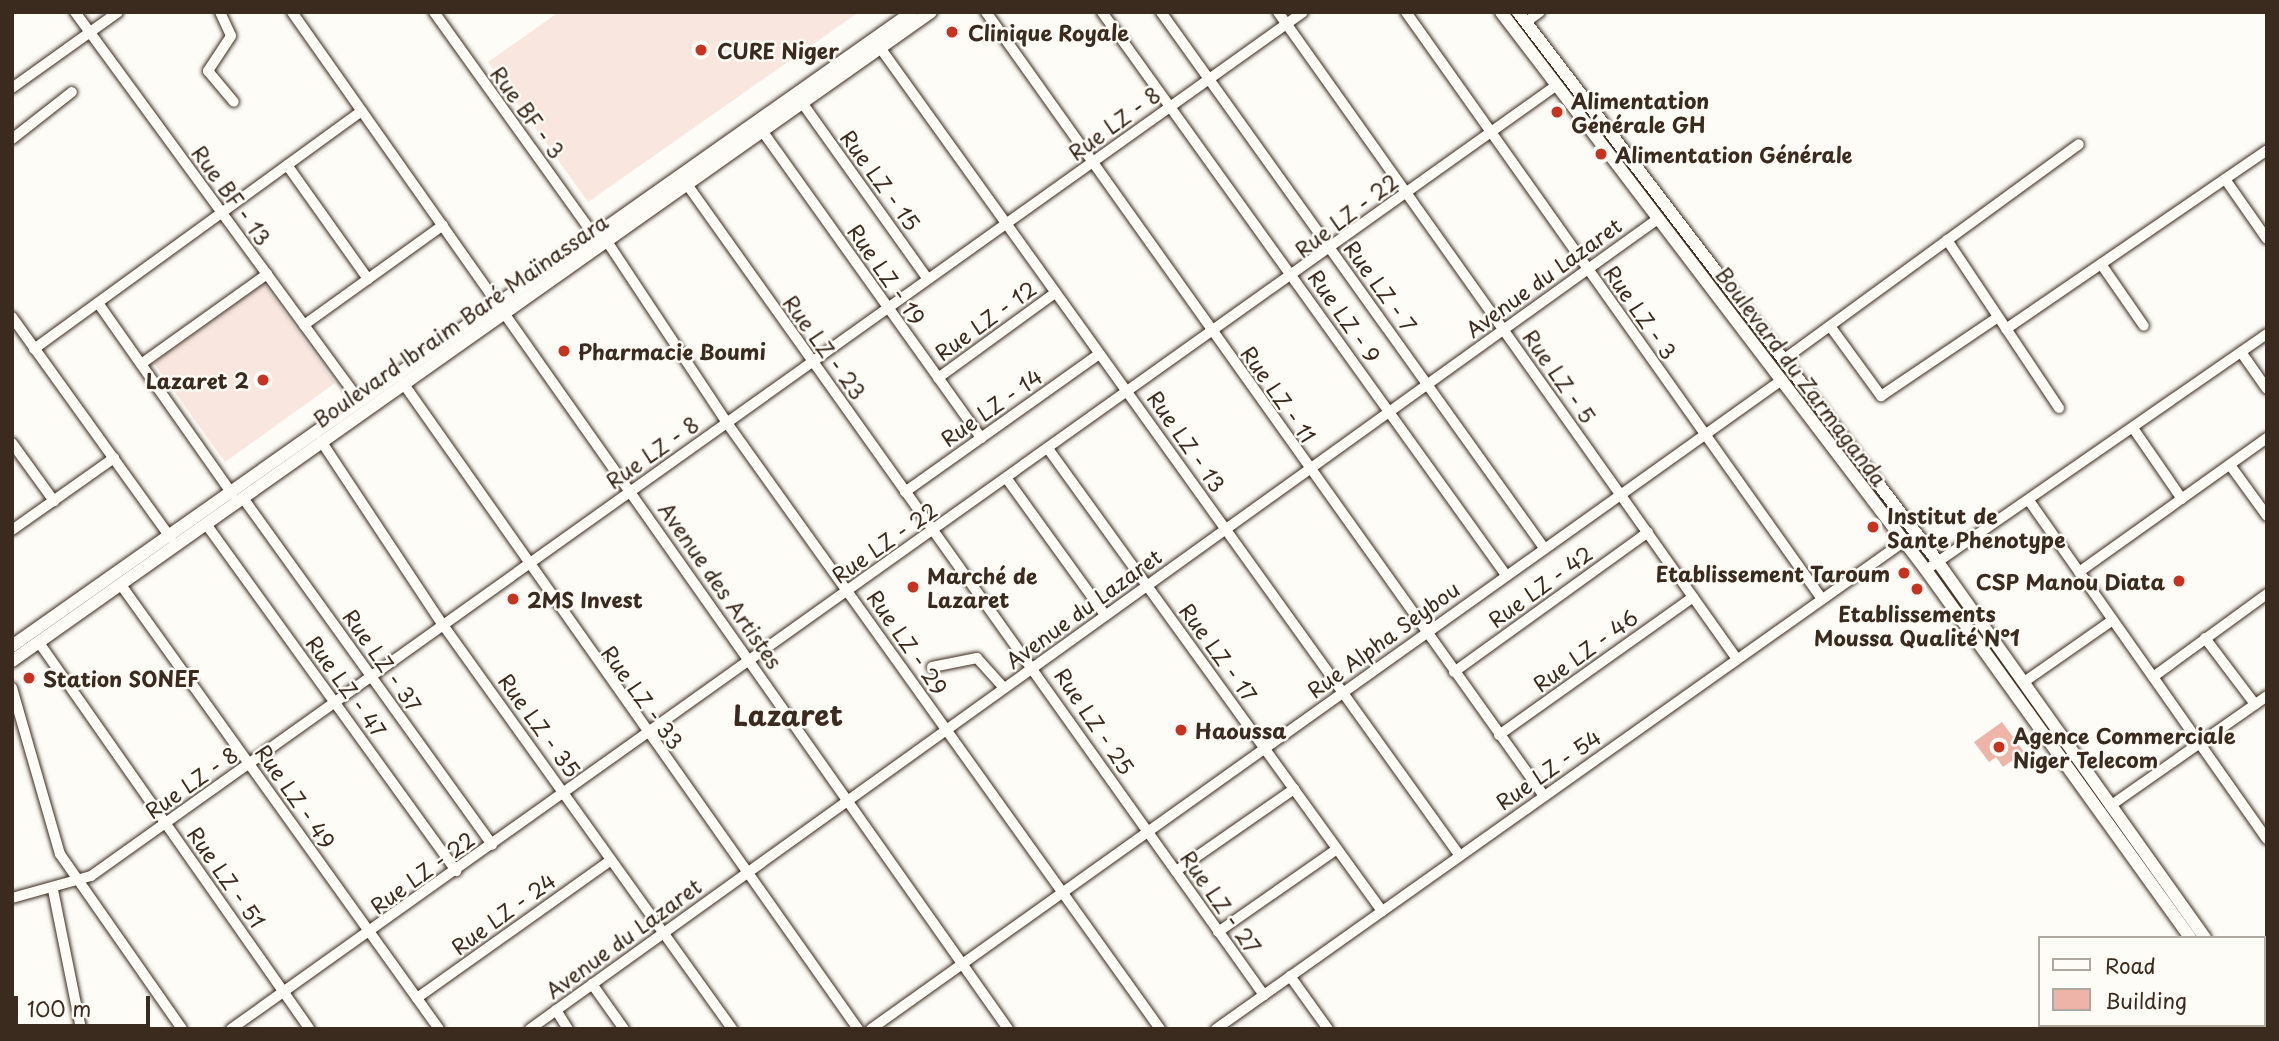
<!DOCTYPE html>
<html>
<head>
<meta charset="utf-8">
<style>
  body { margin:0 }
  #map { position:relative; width:2279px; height:1041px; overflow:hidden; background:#fdfcf7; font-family:"Playpen Sans",sans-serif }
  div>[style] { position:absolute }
  .built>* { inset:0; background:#f8e6df }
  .building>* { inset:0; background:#edb4a7 }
  .roads { filter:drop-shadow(0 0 2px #3b2a1e) drop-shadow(0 0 2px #3b2a1e) }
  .minor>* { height:10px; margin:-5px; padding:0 5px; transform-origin:5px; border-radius:5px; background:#fdfcf7 }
  .major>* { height:12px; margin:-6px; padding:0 6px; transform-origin:6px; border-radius:6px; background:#fdfcf7 }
  .dots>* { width:19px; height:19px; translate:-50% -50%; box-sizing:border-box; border:4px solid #fdfcf7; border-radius:50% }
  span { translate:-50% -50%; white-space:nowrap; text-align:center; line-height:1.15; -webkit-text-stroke:5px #fdfcf7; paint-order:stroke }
  .poi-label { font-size:21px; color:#3b2a1e; font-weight:700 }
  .left { translate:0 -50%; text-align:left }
  .right { translate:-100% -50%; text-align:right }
  .street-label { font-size:21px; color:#3b2a1e }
  .district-label { font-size:28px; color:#3b2a1e; font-weight:700 }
  .frame { position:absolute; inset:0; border:14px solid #3b2a1e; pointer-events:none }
  .legend { position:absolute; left:2038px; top:936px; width:228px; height:91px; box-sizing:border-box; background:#fdfcf7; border:2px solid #afa8a0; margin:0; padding:9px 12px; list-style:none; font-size:21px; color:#3b2a1e }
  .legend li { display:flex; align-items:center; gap:14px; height:35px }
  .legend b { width:35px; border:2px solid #afa8a0 }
  .scale { position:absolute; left:14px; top:996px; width:136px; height:32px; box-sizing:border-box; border:4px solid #3b2a1e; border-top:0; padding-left:9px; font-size:21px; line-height:24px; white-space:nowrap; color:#3b2a1e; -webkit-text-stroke:5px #fdfcf7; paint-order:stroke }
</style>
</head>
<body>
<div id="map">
  <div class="built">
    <i style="clip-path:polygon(559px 12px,859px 12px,588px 202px,488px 62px)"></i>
    <i style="clip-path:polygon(264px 284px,335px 383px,225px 462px,154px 363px)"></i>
  </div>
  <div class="building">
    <i style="clip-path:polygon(2002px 722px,2024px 752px,2003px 767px,1996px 757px,1989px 762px,1974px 742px)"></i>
  </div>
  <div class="roads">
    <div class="minor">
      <i style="left:75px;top:12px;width:481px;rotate:53.8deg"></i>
      <i style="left:220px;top:12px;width:26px;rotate:65deg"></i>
      <i style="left:231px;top:36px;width:42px;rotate:123.3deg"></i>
      <i style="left:208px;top:71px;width:40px;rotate:50deg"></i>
      <i style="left:292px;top:12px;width:1244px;rotate:54.85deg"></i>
      <i style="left:434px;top:12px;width:272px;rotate:54.4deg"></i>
      <i style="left:986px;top:12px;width:962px;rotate:54.56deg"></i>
      <i style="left:1102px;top:12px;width:693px;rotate:54.34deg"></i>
      <i style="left:1161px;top:12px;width:659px;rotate:54.45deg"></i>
      <i style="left:1278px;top:12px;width:793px;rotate:54.65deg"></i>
      <i style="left:1406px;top:12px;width:719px;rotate:54.68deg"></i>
      <i style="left:1526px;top:22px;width:17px;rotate:-36deg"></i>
      <i style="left:881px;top:49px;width:993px;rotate:54.34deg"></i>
      <i style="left:12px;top:88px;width:130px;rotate:-35.6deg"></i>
      <i style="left:803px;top:104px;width:215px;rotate:54.5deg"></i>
      <i style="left:763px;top:132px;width:376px;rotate:54.5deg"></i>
      <i style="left:12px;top:139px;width:76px;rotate:-38.1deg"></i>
      <i style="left:287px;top:165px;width:140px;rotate:54.6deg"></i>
      <i style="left:2225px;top:179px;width:73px;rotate:55deg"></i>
      <i style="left:686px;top:183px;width:997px;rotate:54.56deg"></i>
      <i style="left:606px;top:240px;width:219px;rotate:56.5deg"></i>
      <i style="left:727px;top:423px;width:745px;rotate:54.45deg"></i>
      <i style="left:1947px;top:240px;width:202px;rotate:56.3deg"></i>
      <i style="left:2101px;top:264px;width:75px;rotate:55.3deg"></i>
      <i style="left:98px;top:303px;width:233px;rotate:54.9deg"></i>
      <i style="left:12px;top:317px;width:272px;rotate:54.3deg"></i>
      <i style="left:304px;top:325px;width:171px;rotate:-35.7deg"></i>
      <i style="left:1830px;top:326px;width:87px;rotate:53.9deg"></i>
      <i style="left:1881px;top:396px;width:141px;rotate:-34deg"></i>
      <i style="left:2006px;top:329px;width:316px;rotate:-34.4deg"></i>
      <i style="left:34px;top:349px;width:405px;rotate:-36deg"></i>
      <i style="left:2241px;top:352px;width:45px;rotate:54.9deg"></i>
      <i style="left:1783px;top:360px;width:366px;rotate:-36.1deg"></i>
      <i style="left:141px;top:364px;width:155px;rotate:-35.5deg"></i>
      <i style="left:938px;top:378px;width:145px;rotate:-36deg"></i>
      <i style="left:403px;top:383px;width:790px;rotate:54.84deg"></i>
      <i style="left:2133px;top:428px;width:86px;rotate:55.4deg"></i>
      <i style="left:321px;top:441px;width:221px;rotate:56.5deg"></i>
      <i style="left:443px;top:625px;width:497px;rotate:54.4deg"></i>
      <i style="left:12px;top:443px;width:72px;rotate:54.1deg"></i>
      <i style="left:1049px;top:450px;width:569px;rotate:54.16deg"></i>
      <i style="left:2230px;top:465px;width:63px;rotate:54deg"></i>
      <i style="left:1007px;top:479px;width:168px;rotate:54.2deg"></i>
      <i style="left:905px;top:492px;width:238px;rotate:-35.4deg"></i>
      <i style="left:243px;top:498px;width:427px;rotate:54.3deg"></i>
      <i style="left:2030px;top:502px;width:412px;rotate:54.9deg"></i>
      <i style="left:206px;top:524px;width:428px;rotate:54.2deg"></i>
      <i style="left:12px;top:530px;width:125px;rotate:-35.2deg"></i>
      <i style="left:1926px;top:570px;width:415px;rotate:-34.7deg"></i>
      <i style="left:2079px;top:572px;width:231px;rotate:-35.5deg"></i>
      <i style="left:121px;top:585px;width:546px;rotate:54.39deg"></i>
      <i style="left:2205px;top:638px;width:83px;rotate:52.9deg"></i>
      <i style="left:40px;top:644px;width:470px;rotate:55deg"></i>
      <i style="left:932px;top:667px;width:46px;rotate:-11.3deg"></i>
      <i style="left:977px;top:658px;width:40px;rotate:48deg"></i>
      <i style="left:1454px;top:672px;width:239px;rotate:-35.8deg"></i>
      <i style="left:2153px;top:677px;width:141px;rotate:-36.1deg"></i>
      <i style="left:2024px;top:682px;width:108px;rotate:-34.9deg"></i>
      <i style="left:12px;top:688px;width:173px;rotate:73.9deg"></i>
      <i style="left:60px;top:854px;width:213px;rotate:55.1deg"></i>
      <i style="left:1499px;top:735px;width:238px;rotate:-35.4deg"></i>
      <i style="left:2110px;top:806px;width:192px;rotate:-35deg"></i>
      <i style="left:1176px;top:871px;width:144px;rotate:-34.8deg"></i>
      <i style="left:53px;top:890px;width:142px;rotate:78.6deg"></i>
      <i style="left:12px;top:898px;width:82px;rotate:-15.6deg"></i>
      <i style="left:91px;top:876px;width:1488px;rotate:-35.48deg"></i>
      <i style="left:1218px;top:932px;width:145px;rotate:-34.9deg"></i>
      <i style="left:2263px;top:962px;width:5px;rotate:-37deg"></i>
      <i style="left:1290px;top:976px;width:65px;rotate:54.4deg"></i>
      <i style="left:592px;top:984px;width:55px;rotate:54.6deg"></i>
      <i style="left:417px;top:998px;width:238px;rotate:-35.4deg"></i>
      <i style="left:556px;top:1010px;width:22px;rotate:58deg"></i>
      <i style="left:2145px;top:1025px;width:4px;rotate:63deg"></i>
      <i style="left:231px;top:1029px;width:1628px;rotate:-35.45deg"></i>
      <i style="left:530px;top:1029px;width:1390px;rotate:-35.69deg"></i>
      <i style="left:871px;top:1029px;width:1119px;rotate:-35.47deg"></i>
      <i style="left:1216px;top:1029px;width:842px;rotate:-35.33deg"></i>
      <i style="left:2097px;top:1029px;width:6px;rotate:-39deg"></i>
    </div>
    <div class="major">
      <i style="left:1501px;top:12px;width:701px;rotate:52.71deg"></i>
      <i style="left:1926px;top:570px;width:453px;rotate:54.3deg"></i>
      <i style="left:1518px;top:12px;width:692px;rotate:52.63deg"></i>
      <i style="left:1938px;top:562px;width:461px;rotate:54.6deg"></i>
      <i style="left:12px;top:646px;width:1101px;rotate:-35.16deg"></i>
      <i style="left:12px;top:661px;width:1125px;rotate:-35.23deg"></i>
      <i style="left:2263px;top:1017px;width:6px;rotate:51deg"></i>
      <i style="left:2254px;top:1025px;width:5px;rotate:53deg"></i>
    </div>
  </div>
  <div class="dots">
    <i style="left:952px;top:32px;background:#c8321e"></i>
    <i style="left:701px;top:50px;background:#c8321e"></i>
    <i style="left:1557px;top:112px;background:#c8321e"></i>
    <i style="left:1601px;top:154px;background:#c8321e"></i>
    <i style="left:564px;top:351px;background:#c8321e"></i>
    <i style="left:263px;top:380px;background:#c8321e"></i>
    <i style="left:1873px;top:527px;background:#c8321e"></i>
    <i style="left:1904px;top:573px;background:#c8321e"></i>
    <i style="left:2179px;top:581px;background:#c8321e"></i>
    <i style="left:913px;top:587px;background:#c8321e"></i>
    <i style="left:1917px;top:589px;background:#c8321e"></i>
    <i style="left:513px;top:599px;background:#c8321e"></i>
    <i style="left:29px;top:678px;background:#c8321e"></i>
    <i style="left:1181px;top:730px;background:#c8321e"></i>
    <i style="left:1999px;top:747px;background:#c8321e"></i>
  </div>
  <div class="poi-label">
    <span class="left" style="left:968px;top:32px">Clinique Royale</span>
    <span class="left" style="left:717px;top:50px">CURE Niger</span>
    <span class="left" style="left:1571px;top:112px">Alimentation<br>Générale GH</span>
    <span class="left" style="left:1615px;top:154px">Alimentation Générale</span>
    <span class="left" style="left:578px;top:351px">Pharmacie Boumi</span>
    <span class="right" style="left:249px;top:380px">Lazaret 2</span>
    <span class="left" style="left:1887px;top:527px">Institut de<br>Sante Phenotype</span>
    <span class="right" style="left:1890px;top:573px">Etablissement Taroum</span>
    <span class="left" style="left:927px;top:587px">Marché de<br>Lazaret</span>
    <span class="right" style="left:2165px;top:581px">CSP Manou Diata</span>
    <span class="left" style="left:527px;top:599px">2MS Invest</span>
    <span style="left:1917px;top:625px">Etablissements<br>Moussa Qualité N°1</span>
    <span class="left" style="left:43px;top:678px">Station SONEF</span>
    <span class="left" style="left:1195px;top:730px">Haoussa</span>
    <span class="left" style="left:2013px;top:747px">Agence Commerciale<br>Niger Telecom</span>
  </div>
  <div class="street-label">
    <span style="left:528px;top:112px;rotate:54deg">Rue BF - 3</span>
    <span style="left:1114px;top:123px;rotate:-36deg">Rue LZ - 8</span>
    <span style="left:881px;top:180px;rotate:54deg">Rue LZ - 15</span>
    <span style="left:232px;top:195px;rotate:54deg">Rue BF - 13</span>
    <span style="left:1346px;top:215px;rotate:-37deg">Rue LZ - 22</span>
    <span style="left:887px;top:274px;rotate:55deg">Rue LZ - 19</span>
    <span style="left:1543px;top:277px;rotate:-36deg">Avenue du Lazaret</span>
    <span style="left:1381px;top:286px;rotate:54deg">Rue LZ - 7</span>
    <span style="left:1641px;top:312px;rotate:55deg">Rue LZ - 3</span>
    <span style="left:1345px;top:316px;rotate:55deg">Rue LZ - 9</span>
    <span style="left:460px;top:320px;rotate:-35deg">Boulevard Ibraim Baré Maïnassara</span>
    <span style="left:985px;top:320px;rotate:-36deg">Rue LZ - 12</span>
    <span style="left:825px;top:347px;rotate:54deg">Rue LZ - 23</span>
    <span style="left:1560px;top:376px;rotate:55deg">Rue LZ - 5</span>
    <span style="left:1802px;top:376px;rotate:53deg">Boulevard du Zarmaganda</span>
    <span style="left:1279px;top:394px;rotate:55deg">Rue LZ - 11</span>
    <span style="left:991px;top:407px;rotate:-35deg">Rue LZ - 14</span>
    <span style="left:1187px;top:441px;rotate:55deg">Rue LZ - 13</span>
    <span style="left:652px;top:452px;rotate:-35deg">Rue LZ - 8</span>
    <span style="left:884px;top:542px;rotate:-35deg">Rue LZ - 22</span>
    <span style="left:721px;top:585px;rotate:55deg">Avenue des Artistes</span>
    <span style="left:1540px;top:586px;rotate:-36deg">Rue LZ - 42</span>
    <span style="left:1083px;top:608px;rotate:-36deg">Avenue du Lazaret</span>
    <span style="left:1383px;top:639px;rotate:-36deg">Rue Alpha Seybou</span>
    <span style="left:908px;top:642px;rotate:55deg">Rue LZ - 29</span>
    <span style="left:1585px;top:650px;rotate:-36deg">Rue LZ - 46</span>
    <span style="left:1219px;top:652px;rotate:54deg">Rue LZ - 17</span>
    <span style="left:383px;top:660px;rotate:55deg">Rue LZ - 37</span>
    <span style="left:347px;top:686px;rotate:54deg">Rue LZ - 47</span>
    <span style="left:643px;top:697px;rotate:54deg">Rue LZ - 33</span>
    <span style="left:1095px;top:721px;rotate:56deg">Rue LZ - 25</span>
    <span style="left:540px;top:725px;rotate:54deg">Rue LZ - 35</span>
    <span style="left:1548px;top:769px;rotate:-35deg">Rue LZ - 54</span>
    <span style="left:191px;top:782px;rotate:-35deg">Rue LZ - 8</span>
    <span style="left:296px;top:796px;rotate:55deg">Rue LZ - 49</span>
    <span style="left:422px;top:872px;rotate:-36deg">Rue LZ - 22</span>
    <span style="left:227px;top:877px;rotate:55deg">Rue LZ - 51</span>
    <span style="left:1221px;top:902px;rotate:55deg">Rue LZ - 27</span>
    <span style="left:503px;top:913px;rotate:-36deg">Rue LZ - 24</span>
    <span style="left:623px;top:938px;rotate:-36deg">Avenue du Lazaret</span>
  </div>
  <div class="district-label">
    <span style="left:788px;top:715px">Lazaret</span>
  </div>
  <div class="frame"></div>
  <ul class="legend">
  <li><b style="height:9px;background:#fdfcf7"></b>Road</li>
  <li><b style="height:19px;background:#edb4a7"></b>Building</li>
  </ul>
  <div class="scale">100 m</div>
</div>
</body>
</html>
